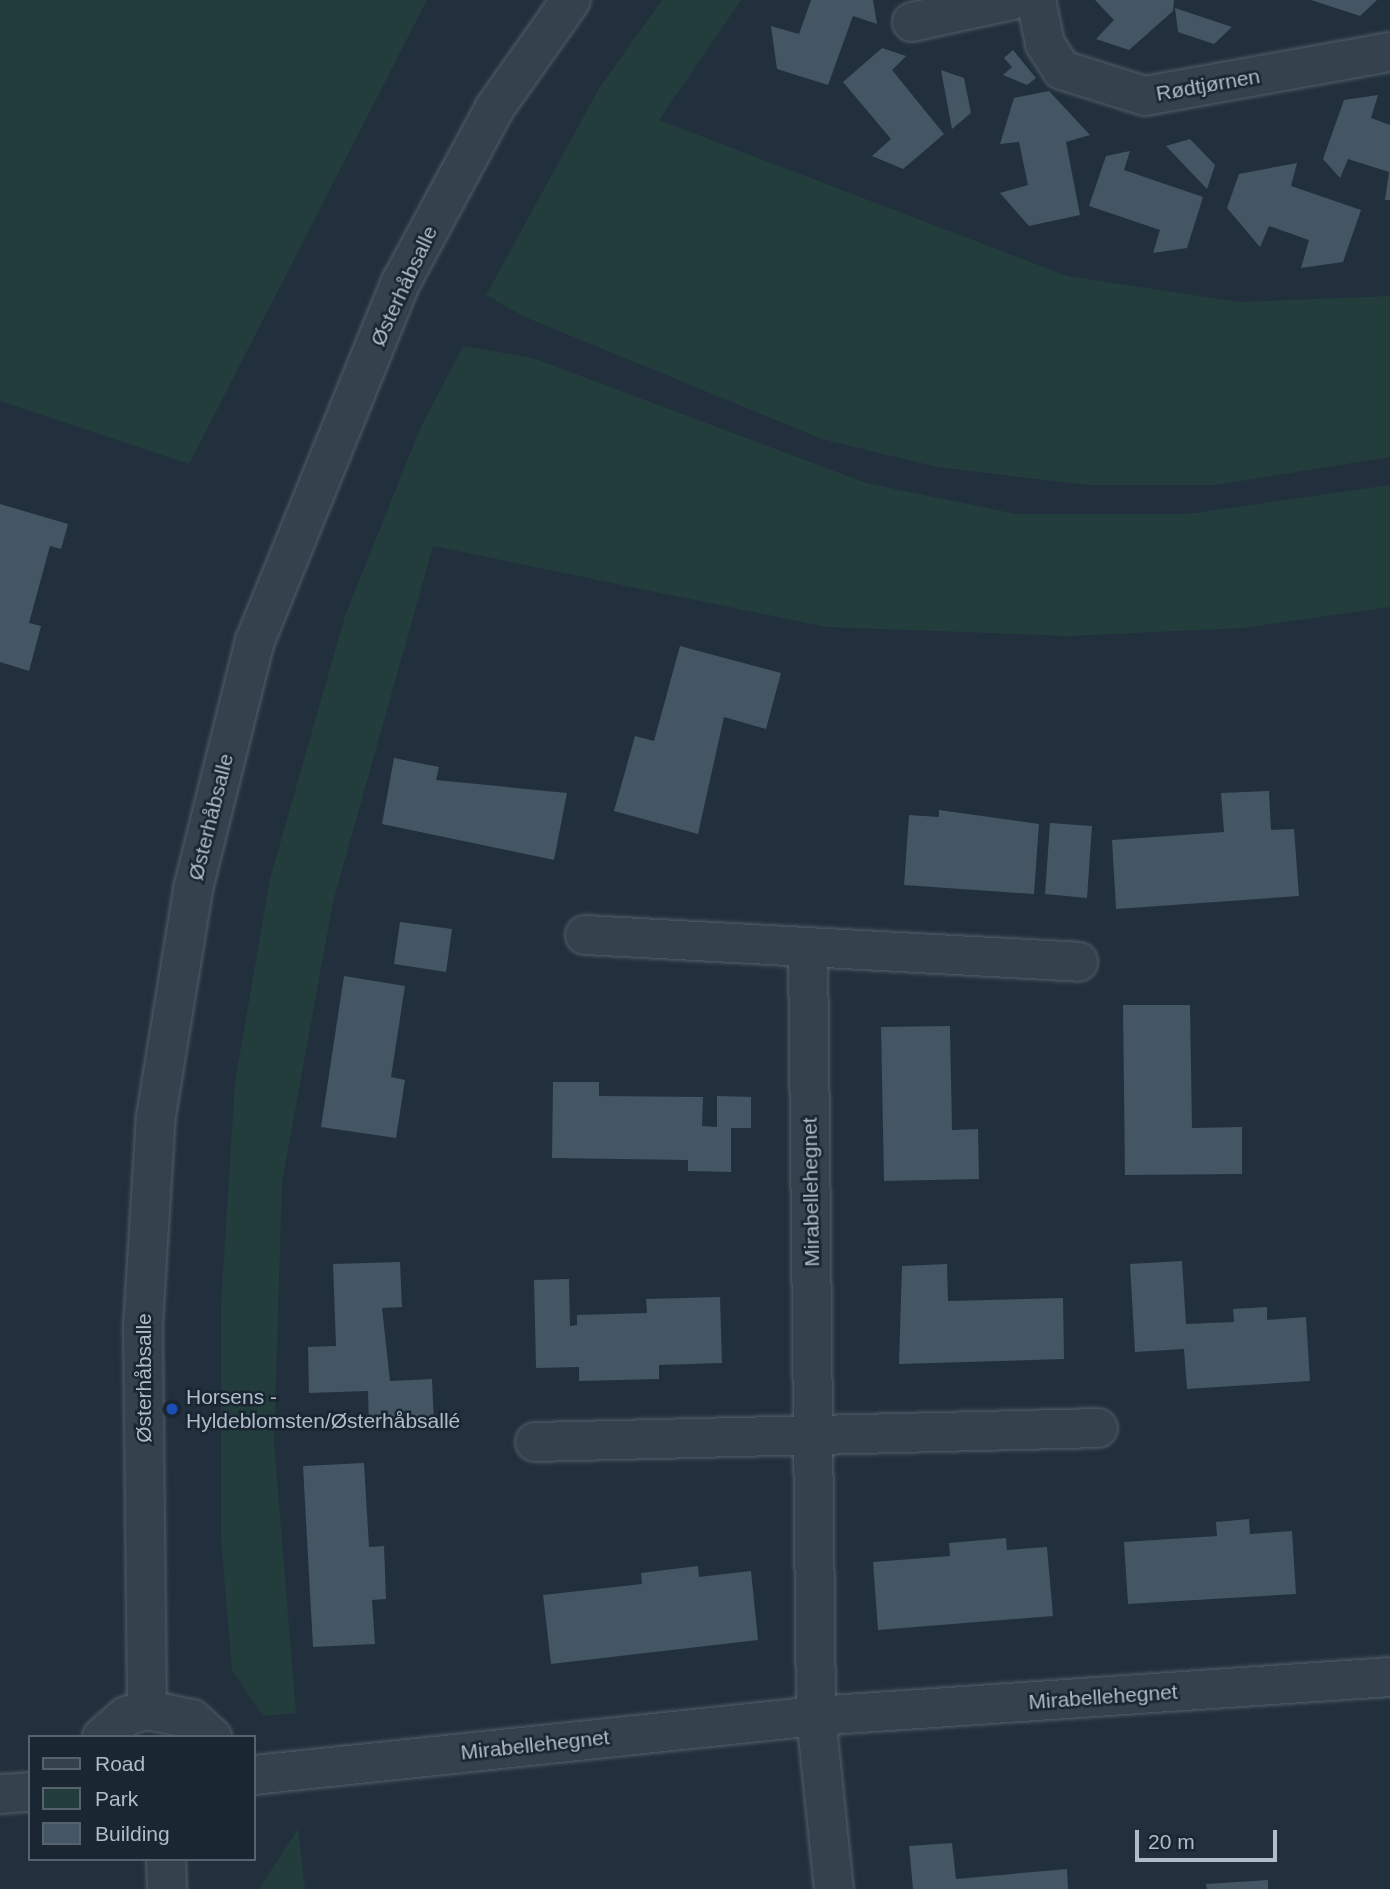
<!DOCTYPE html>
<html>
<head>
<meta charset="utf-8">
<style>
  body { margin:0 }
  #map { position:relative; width:1390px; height:1889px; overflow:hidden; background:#21303c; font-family:Helvetica,sans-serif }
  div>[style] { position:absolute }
  .green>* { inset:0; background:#233d3d }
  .building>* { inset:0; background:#445663 }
  .roads { filter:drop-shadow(0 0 2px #535f6a) drop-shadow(0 0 2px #535f6a) }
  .minor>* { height:38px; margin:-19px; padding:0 19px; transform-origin:19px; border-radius:19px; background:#35414c }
  .tertiary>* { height:38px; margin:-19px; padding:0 19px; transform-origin:19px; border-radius:19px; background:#35414c }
  .dots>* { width:19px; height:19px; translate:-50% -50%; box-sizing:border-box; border:4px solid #1a2631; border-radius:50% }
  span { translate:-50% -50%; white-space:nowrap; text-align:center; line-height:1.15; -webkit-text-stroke:5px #1a2631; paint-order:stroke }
  .street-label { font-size:21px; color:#b0bcc8 }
  .poi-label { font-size:21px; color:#b0bcc8 }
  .left { translate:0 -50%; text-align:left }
  .legend { position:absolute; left:28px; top:1735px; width:228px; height:126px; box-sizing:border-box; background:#1a2631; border:2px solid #56626d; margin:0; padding:9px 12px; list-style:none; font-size:21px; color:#b0bcc8 }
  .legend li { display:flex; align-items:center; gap:14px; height:35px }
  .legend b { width:35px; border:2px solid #56626d }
  .scale { position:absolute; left:1135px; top:1830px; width:142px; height:32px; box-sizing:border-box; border:4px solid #b0bcc8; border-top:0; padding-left:9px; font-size:21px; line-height:24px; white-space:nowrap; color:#b0bcc8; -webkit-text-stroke:5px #1a2631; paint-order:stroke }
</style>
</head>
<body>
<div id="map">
  <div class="green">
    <i style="clip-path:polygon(0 0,427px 0,189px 464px,0 401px)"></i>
    <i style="clip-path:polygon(662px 0,741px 0,659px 120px,1067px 276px,1239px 302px,1390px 296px,1390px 457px,1215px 485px,1088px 485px,937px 467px,822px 439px,525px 317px,486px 295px,600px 87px)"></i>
    <i style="clip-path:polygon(463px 346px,533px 358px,866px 483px,1016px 514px,1188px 514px,1390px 485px,1390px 607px,1242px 628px,1069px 636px,826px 627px,433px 546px,333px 902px,282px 1182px,274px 1443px,296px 1713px,263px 1716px,232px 1670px,221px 1540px,221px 1304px,235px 1082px,270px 879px,345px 616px,420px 429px)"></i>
    <i style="clip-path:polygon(298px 1829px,305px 1889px,259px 1889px)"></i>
  </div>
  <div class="building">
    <i style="clip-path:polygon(811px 0,873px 0,877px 24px,853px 16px,828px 85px,777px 69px,771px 26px,799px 34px)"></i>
    <i style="clip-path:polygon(1095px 0,1174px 0,1173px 11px,1129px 50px,1096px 39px,1114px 20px)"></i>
    <i style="clip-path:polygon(1311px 0,1377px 0,1360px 16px)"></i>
    <i style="clip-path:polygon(1175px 8px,1232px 27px,1214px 44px,1178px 32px)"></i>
    <i style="clip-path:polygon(882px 48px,906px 56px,892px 70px,944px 134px,903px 169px,872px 156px,891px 139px,843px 82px)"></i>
    <i style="clip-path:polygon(1013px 50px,1036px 78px,1027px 85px,1003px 75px,1012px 67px,1004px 58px)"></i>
    <i style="clip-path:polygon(941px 70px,964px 78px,971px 113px,952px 129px)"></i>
    <i style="clip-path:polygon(1049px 91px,1090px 135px,1066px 142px,1080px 215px,1029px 226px,1000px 193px,1028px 185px,1019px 142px,1000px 144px,1014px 98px)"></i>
    <i style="clip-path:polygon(1378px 95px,1371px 118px,1390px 125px,1390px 200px,1385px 200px,1389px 172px,1348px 159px,1340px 178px,1323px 159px,1344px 100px)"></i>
    <i style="clip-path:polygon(1190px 139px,1215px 165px,1207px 189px,1166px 146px)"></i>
    <i style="clip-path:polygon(1130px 151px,1124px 170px,1203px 197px,1187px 248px,1153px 253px,1160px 230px,1089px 206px,1106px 156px)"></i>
    <i style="clip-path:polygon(1297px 163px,1291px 186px,1361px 210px,1343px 262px,1301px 268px,1309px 240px,1269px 226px,1260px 247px,1227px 208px,1239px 174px)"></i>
    <i style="clip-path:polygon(0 504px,68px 524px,61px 549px,50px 546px,29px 623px,41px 626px,29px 671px,0 662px)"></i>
    <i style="clip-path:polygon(680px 646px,781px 673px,766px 729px,724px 717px,698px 834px,614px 811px,635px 736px,654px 741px)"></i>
    <i style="clip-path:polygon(394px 758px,439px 767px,436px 780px,567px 793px,554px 860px,382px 824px)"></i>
    <i style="clip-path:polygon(1269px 791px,1271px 830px,1294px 829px,1299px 896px,1116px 909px,1112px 840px,1224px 832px,1221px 793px)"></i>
    <i style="clip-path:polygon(939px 810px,1039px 824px,1034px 894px,904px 885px,909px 815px,939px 817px)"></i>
    <i style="clip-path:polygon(1050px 823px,1092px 826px,1087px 898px,1045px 894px)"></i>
    <i style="clip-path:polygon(400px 922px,452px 929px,446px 972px,394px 964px)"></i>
    <i style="clip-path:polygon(344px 976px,405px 986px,391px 1077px,405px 1080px,396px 1138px,321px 1127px)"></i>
    <i style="clip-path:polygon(1123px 1005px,1190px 1005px,1192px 1128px,1242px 1127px,1242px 1174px,1125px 1175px)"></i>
    <i style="clip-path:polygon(950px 1026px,952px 1130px,978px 1129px,979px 1179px,884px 1181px,881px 1027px)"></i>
    <i style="clip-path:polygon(553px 1082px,599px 1082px,599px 1096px,703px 1097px,702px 1126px,717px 1127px,717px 1096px,751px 1097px,751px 1128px,731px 1128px,731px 1172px,688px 1171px,688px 1160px,552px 1158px)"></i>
    <i style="clip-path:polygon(1182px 1261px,1186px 1324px,1234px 1322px,1233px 1309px,1267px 1307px,1267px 1320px,1306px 1317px,1310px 1381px,1187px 1389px,1184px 1349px,1135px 1352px,1130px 1264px)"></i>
    <i style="clip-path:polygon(400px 1262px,402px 1307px,382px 1308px,390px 1381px,432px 1379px,434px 1425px,369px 1427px,368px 1391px,309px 1393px,308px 1347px,336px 1346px,333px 1264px)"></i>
    <i style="clip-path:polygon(947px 1264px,948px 1301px,1063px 1298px,1064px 1359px,899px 1364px,902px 1266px)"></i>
    <i style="clip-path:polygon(569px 1279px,570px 1326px,577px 1325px,577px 1315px,647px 1313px,646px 1299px,720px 1297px,722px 1363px,659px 1365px,659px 1379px,579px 1381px,579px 1367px,536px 1368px,534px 1280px)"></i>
    <i style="clip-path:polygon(364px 1463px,369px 1547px,384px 1546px,386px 1599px,372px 1600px,375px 1644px,313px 1647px,303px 1466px)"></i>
    <i style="clip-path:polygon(1249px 1519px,1250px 1534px,1292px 1531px,1296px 1594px,1128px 1604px,1124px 1542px,1217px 1536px,1216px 1522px)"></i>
    <i style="clip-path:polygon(1006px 1538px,1007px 1550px,1047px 1547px,1053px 1616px,878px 1630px,873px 1562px,950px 1556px,949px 1543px)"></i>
    <i style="clip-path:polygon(698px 1566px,699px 1577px,751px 1571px,758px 1640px,551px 1664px,543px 1595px,642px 1584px,641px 1573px)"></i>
    <i style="clip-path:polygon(952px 1843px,956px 1879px,1067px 1869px,1068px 1889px,913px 1889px,909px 1846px)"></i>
    <i style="clip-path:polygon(1268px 1880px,1268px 1889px,1207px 1889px,1206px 1884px)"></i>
  </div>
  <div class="roads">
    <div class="minor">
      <i style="left:1036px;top:0;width:45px;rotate:78.4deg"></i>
      <i style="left:1045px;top:44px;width:31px;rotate:57deg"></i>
      <i style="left:1062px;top:70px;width:87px;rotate:17.4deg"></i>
      <i style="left:1145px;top:96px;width:249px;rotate:-10.2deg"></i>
      <i style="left:912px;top:22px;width:102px;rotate:-12.4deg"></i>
      <i style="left:585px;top:935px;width:494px;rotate:3.1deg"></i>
      <i style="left:808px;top:948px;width:768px;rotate:89.4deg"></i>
      <i style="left:816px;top:1716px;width:174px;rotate:84.1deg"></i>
      <i style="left:535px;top:1442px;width:563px;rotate:-1.42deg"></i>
      <i style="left:254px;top:1775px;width:565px;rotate:-5.99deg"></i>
      <i style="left:816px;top:1716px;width:575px;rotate:-3.89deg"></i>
      <i style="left:0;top:1794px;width:30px;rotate:-4deg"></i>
    </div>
    <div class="tertiary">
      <i style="left:147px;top:1710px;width:384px;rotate:-90.6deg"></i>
      <i style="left:143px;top:1326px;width:210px;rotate:-86.5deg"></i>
      <i style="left:156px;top:1116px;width:230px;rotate:-80.7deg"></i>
      <i style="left:193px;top:889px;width:256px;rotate:-76deg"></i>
      <i style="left:255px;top:641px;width:388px;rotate:-67.9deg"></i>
      <i style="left:401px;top:282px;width:196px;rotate:-61.7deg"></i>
      <i style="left:494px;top:109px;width:133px;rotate:-54.8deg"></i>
      <i style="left:102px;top:1737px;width:32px;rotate:-41deg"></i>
      <i style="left:126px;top:1716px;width:22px;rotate:-16deg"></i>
      <i style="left:147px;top:1710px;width:46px;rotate:11.3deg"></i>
      <i style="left:192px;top:1719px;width:27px;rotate:42deg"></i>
      <i style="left:166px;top:1859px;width:30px;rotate:88deg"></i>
    </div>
  </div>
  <div class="dots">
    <i style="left:172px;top:1409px;background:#1a4fb4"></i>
  </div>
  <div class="street-label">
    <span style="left:1208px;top:85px;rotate:-10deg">Rødtjørnen</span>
    <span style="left:404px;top:286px;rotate:-65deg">Østerhåbsalle</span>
    <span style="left:211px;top:817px;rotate:-76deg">Østerhåbsalle</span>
    <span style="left:811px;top:1192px;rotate:-91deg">Mirabellehegnet</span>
    <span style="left:144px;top:1378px;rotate:-90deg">Østerhåbsalle</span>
    <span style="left:1103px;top:1697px;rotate:-4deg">Mirabellehegnet</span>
    <span style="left:535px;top:1745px;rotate:-6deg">Mirabellehegnet</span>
  </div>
  <div class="poi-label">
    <span class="left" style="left:186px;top:1409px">Horsens -<br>Hyldeblomsten/Østerhåbsallé</span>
  </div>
  <ul class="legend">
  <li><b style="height:9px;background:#35414c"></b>Road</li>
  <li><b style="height:19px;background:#233d3d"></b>Park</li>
  <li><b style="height:19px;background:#445663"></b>Building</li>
  </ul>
  <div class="scale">20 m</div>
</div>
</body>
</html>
